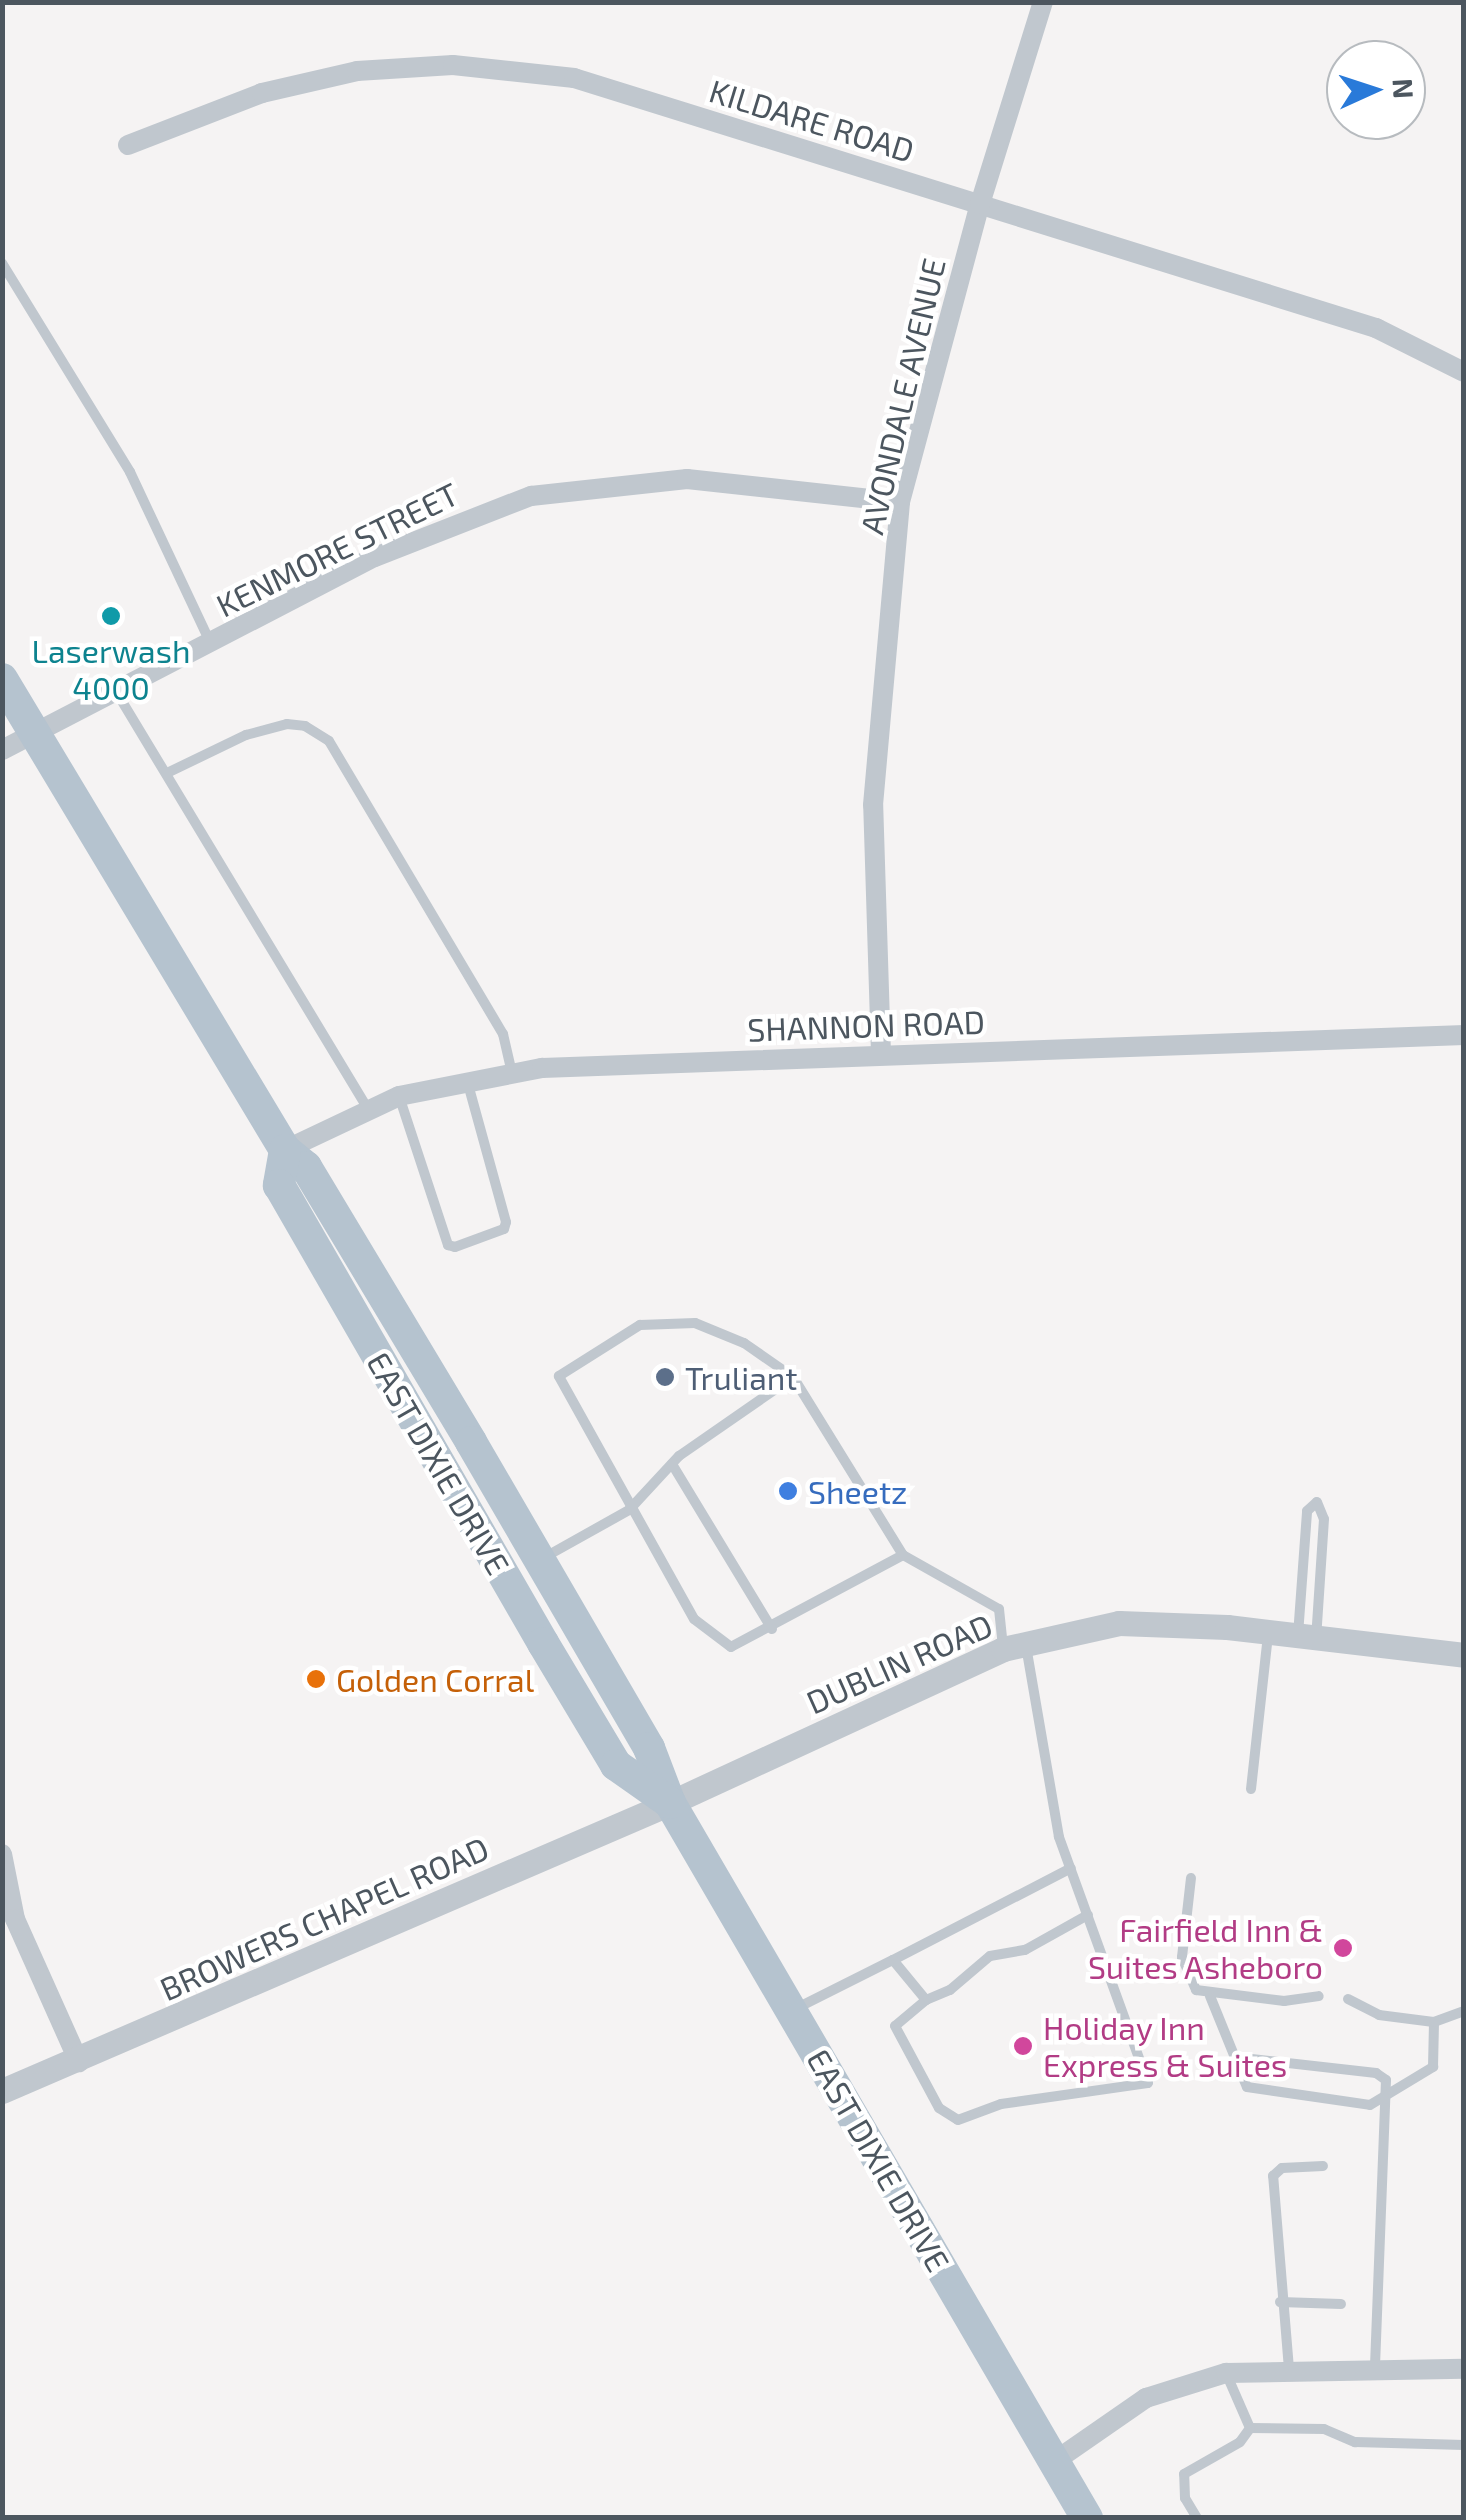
<!DOCTYPE html>
<html>
<head>
<meta charset="utf-8">
<style>
  body { margin:0 }
  #map { position:relative; width:1466px; height:2520px; overflow:hidden; background:#f5f3f3; font-family:"Exo 2",sans-serif }
  div>[style] { position:absolute }
  .service>* { height:10px; margin:-5px; padding:0 5px; transform-origin:5px; border-radius:5px; background:#c0c7ce }
  .minor>* { height:20px; margin:-10px; padding:0 10px; transform-origin:10px; border-radius:10px; background:#c0c7ce }
  .tertiary>* { height:25px; margin:-12.5px; padding:0 12.5px; transform-origin:12.5px; border-radius:12.5px; background:#c0c7ce }
  .primary>* { height:32px; margin:-16px; padding:0 16px; transform-origin:16px; border-radius:16px; background:#b5c3cf }
  .dots>* { width:28px; height:28px; translate:-50% -50%; box-sizing:border-box; border:5px solid #fff; border-radius:50% }
  span { translate:-50% -50%; white-space:nowrap; text-align:center; line-height:1.15; -webkit-text-stroke:9px #fff; paint-order:stroke }
  .street-label { font-size:32px; color:#4c565f }
  .culture-label { font-size:32px; color:#0d838f }
  .service-label { font-size:32px; color:#4e5e75 }
  .left { translate:0 -50%; text-align:left }
  .shop-label { font-size:32px; color:#366cbe }
  .food-label { font-size:32px; color:#c56008 }
  .hotel-label { font-size:32px; color:#b23c85 }
  .right { translate:-100% -50%; text-align:right }
  .frame { position:absolute; inset:0; border:5px solid #4c565f; pointer-events:none }
  .north { position:absolute; left:1326px; top:40px; width:100px; height:100px; box-sizing:border-box; background:#fff; border:2px solid #b7bbbf; border-radius:50%; rotate:87deg; font-size:28px; font-weight:700; line-height:40px; text-align:center; color:#4c565f }
  .north::after { content:''; display:block; margin:auto; width:35px; height:45px; background:#297ad9; clip-path:polygon(50% 0,100% 100%,50% 72%,0 100%) }
</style>
</head>
<body>
<div id="map">
  <div class="service">
    <i style="left:2px;top:263px;width:245px;rotate:58.5deg"></i>
    <i style="left:130px;top:472px;width:190px;rotate:64.8deg"></i>
    <i style="left:117px;top:693px;width:487px;rotate:58.9deg"></i>
    <i style="left:167px;top:773px;width:88px;rotate:-25.7deg"></i>
    <i style="left:246px;top:735px;width:42px;rotate:-15deg"></i>
    <i style="left:287px;top:724px;width:18px;rotate:6deg"></i>
    <i style="left:305px;top:726px;width:28px;rotate:32deg"></i>
    <i style="left:329px;top:741px;width:341px;rotate:59.3deg"></i>
    <i style="left:503px;top:1034px;width:39px;rotate:77deg"></i>
    <i style="left:399px;top:1096px;width:157px;rotate:71.8deg"></i>
    <i style="left:448px;top:1245px;width:7px;rotate:16deg"></i>
    <i style="left:455px;top:1247px;width:52px;rotate:-20.2deg"></i>
    <i style="left:504px;top:1229px;width:7px;rotate:-74deg"></i>
    <i style="left:506px;top:1222px;width:147px;rotate:-105.4deg"></i>
    <i style="left:695px;top:1323px;width:53px;rotate:22.2deg"></i>
    <i style="left:744px;top:1343px;width:60px;rotate:34.8deg"></i>
    <i style="left:793px;top:1377px;width:209px;rotate:58.3deg"></i>
    <i style="left:903px;top:1555px;width:195px;rotate:151.9deg"></i>
    <i style="left:731px;top:1647px;width:46px;rotate:-142.9deg"></i>
    <i style="left:694px;top:1619px;width:278px;rotate:-119.1deg"></i>
    <i style="left:559px;top:1376px;width:96px;rotate:-32.2deg"></i>
    <i style="left:640px;top:1325px;width:55px;rotate:-2.1deg"></i>
    <i style="left:672px;top:1464px;width:193px;rotate:58.8deg"></i>
    <i style="left:903px;top:1555px;width:110px;rotate:29.4deg"></i>
    <i style="left:999px;top:1609px;width:39px;rotate:84deg"></i>
    <i style="left:545px;top:1557px;width:96px;rotate:-29.2deg"></i>
    <i style="left:629px;top:1510px;width:74px;rotate:-47.2deg"></i>
    <i style="left:679px;top:1456px;width:139px;rotate:-34.7deg"></i>
    <i style="left:1298px;top:1635px;width:124px;rotate:-85.8deg"></i>
    <i style="left:1307px;top:1511px;width:13px;rotate:-42deg"></i>
    <i style="left:1317px;top:1502px;width:18px;rotate:68deg"></i>
    <i style="left:1324px;top:1519px;width:119px;rotate:93.8deg"></i>
    <i style="left:1251px;top:1789px;width:156px;rotate:-83.7deg"></i>
    <i style="left:1191px;top:1878px;width:80px;rotate:96.5deg"></i>
    <i style="left:1182px;top:1957px;width:36px;rotate:67deg"></i>
    <i style="left:1196px;top:1990px;width:89px;rotate:7.1deg"></i>
    <i style="left:1284px;top:2001px;width:35px;rotate:-8deg"></i>
    <i style="left:893px;top:1960px;width:200px;rotate:-27.3deg"></i>
    <i style="left:1210px;top:1996px;width:98px;rotate:67.9deg"></i>
    <i style="left:1247px;top:2087px;width:124px;rotate:8.3deg"></i>
    <i style="left:1370px;top:2105px;width:74px;rotate:-31.1deg"></i>
    <i style="left:1433px;top:2067px;width:45px;rotate:-88.7deg"></i>
    <i style="left:1348px;top:1999px;width:35px;rotate:27deg"></i>
    <i style="left:1379px;top:2015px;width:55px;rotate:7.3deg"></i>
    <i style="left:1434px;top:2022px;width:32px;rotate:-20deg"></i>
    <i style="left:926px;top:2000px;width:26px;rotate:-23deg"></i>
    <i style="left:950px;top:1990px;width:52px;rotate:-40.4deg"></i>
    <i style="left:990px;top:1956px;width:36px;rotate:-10deg"></i>
    <i style="left:1025px;top:1950px;width:72px;rotate:-29.1deg"></i>
    <i style="left:797px;top:2008px;width:107px;rotate:-26.6deg"></i>
    <i style="left:893px;top:1960px;width:52px;rotate:50.5deg"></i>
    <i style="left:926px;top:2000px;width:40px;rotate:140deg"></i>
    <i style="left:895px;top:2026px;width:93px;rotate:61.8deg"></i>
    <i style="left:939px;top:2108px;width:22px;rotate:32deg"></i>
    <i style="left:958px;top:2120px;width:46px;rotate:-20.4deg"></i>
    <i style="left:1001px;top:2104px;width:148px;rotate:-8.1deg"></i>
    <i style="left:1148px;top:2083px;width:262px;rotate:-109.9deg"></i>
    <i style="left:1059px;top:1837px;width:195px;rotate:-99.8deg"></i>
    <i style="left:1234px;top:2057px;width:143px;rotate:6.4deg"></i>
    <i style="left:1376px;top:2073px;width:12px;rotate:35deg"></i>
    <i style="left:1386px;top:2080px;width:289px;rotate:92.2deg"></i>
    <i style="left:1280px;top:2302px;width:61px;rotate:1.9deg"></i>
    <i style="left:1289px;top:2369px;width:194px;rotate:-94.7deg"></i>
    <i style="left:1273px;top:2176px;width:12px;rotate:-42deg"></i>
    <i style="left:1282px;top:2168px;width:41px;rotate:-2.8deg"></i>
    <i style="left:1250px;top:2428px;width:74px;rotate:0.8deg"></i>
    <i style="left:1324px;top:2429px;width:34px;rotate:23deg"></i>
    <i style="left:1355px;top:2442px;width:109px;rotate:1.6deg"></i>
    <i style="left:1197px;top:2518px;width:23px;rotate:-121deg"></i>
    <i style="left:1185px;top:2498px;width:24px;rotate:-92deg"></i>
    <i style="left:1184px;top:2474px;width:64px;rotate:-29.7deg"></i>
    <i style="left:1240px;top:2442px;width:17px;rotate:-54deg"></i>
    <i style="left:1250px;top:2428px;width:60px;rotate:-113.6deg"></i>
  </div>
  <div class="minor">
    <i style="left:128px;top:145px;width:144px;rotate:-21.2deg"></i>
    <i style="left:262px;top:93px;width:98px;rotate:-13deg"></i>
    <i style="left:357px;top:71px;width:96px;rotate:-3.6deg"></i>
    <i style="left:453px;top:65px;width:122px;rotate:6.1deg"></i>
    <i style="left:574px;top:78px;width:840px;rotate:17.31deg"></i>
    <i style="left:1376px;top:328px;width:98px;rotate:26.6deg"></i>
    <i style="left:2px;top:750px;width:420px;rotate:-27.4deg"></i>
    <i style="left:375px;top:557px;width:168px;rotate:-21.4deg"></i>
    <i style="left:531px;top:496px;width:157px;rotate:-6.2deg"></i>
    <i style="left:687px;top:479px;width:214px;rotate:6.2deg"></i>
    <i style="left:881px;top:1054px;width:249px;rotate:-91.8deg"></i>
    <i style="left:873px;top:805px;width:304px;rotate:-84.9deg"></i>
    <i style="left:900px;top:502px;width:309px;rotate:-75deg"></i>
    <i style="left:980px;top:204px;width:212px;rotate:-72.7deg"></i>
    <i style="left:285px;top:1150px;width:126px;rotate:-25.3deg"></i>
    <i style="left:399px;top:1096px;width:146px;rotate:-11.1deg"></i>
    <i style="left:542px;top:1068px;width:923px;rotate:-2.05deg"></i>
    <i style="left:2px;top:1854px;width:66px;rotate:78.7deg"></i>
    <i style="left:15px;top:1919px;width:157px;rotate:65.9deg"></i>
    <i style="left:1055px;top:2461px;width:111px;rotate:-34.7deg"></i>
    <i style="left:1146px;top:2398px;width:84px;rotate:-17.4deg"></i>
    <i style="left:1226px;top:2373px;width:238px;rotate:-1deg"></i>
  </div>
  <div class="tertiary">
    <i style="left:2px;top:2091px;width:727px;rotate:-23.32deg"></i>
    <i style="left:670px;top:1803px;width:367px;rotate:-24.8deg"></i>
    <i style="left:1003px;top:1649px;width:119px;rotate:-12.6deg"></i>
    <i style="left:1119px;top:1623px;width:108px;rotate:2.1deg"></i>
    <i style="left:1227px;top:1627px;width:239px;rotate:6.7deg"></i>
  </div>
  <div class="primary">
    <i style="left:2px;top:679px;width:549px;rotate:59deg"></i>
    <i style="left:285px;top:1150px;width:27px;rotate:39deg"></i>
    <i style="left:306px;top:1167px;width:321px;rotate:59deg"></i>
    <i style="left:471px;top:1442px;width:354px;rotate:59.8deg"></i>
    <i style="left:649px;top:1748px;width:59px;rotate:69.1deg"></i>
    <i style="left:670px;top:1803px;width:828px;rotate:59.75deg"></i>
    <i style="left:285px;top:1150px;width:36px;rotate:100deg"></i>
    <i style="left:279px;top:1185px;width:529px;rotate:60.04deg"></i>
    <i style="left:543px;top:1643px;width:142px;rotate:59.1deg"></i>
    <i style="left:616px;top:1765px;width:66px;rotate:35.1deg"></i>
  </div>
  <div class="dots">
    <i style="left:111px;top:616px;background:#0f9aa8"></i>
    <i style="left:665px;top:1377px;background:#5c6f8a"></i>
    <i style="left:788px;top:1491px;background:#3f7fe0"></i>
    <i style="left:316px;top:1679px;background:#e8710a"></i>
    <i style="left:1343px;top:1948px;background:#d1479c"></i>
    <i style="left:1023px;top:2046px;background:#d1479c"></i>
  </div>
  <div class="street-label">
    <span style="left:812px;top:120px;rotate:17deg">KILDARE ROAD</span>
    <span style="left:902px;top:396px;rotate:-77deg">AVONDALE AVENUE</span>
    <span style="left:337px;top:549px;rotate:-26deg">KENMORE STREET</span>
    <span style="left:866px;top:1025px;rotate:-2deg">SHANNON ROAD</span>
    <span style="left:439px;top:1463px;rotate:60deg">EAST DIXIE DRIVE</span>
    <span style="left:899px;top:1663px;rotate:-24deg">DUBLIN ROAD</span>
    <span style="left:324px;top:1918px;rotate:-24deg">BROWERS CHAPEL ROAD</span>
    <span style="left:879px;top:2160px;rotate:60deg">EAST DIXIE DRIVE</span>
  </div>
  <div class="culture-label">
    <span style="left:111px;top:669px">Laserwash<br>4000</span>
  </div>
  <div class="service-label">
    <span class="left" style="left:685px;top:1377px">Truliant</span>
  </div>
  <div class="shop-label">
    <span class="left" style="left:808px;top:1491px">Sheetz</span>
  </div>
  <div class="food-label">
    <span class="left" style="left:336px;top:1679px">Golden Corral</span>
  </div>
  <div class="hotel-label">
    <span class="right" style="left:1323px;top:1948px">Fairfield Inn &amp;<br>Suites Asheboro</span>
    <span class="left" style="left:1043px;top:2046px">Holiday Inn<br>Express &amp; Suites</span>
  </div>
  <div class="frame"></div>
  <div class="north">N</div>
</div>
</body>
</html>
